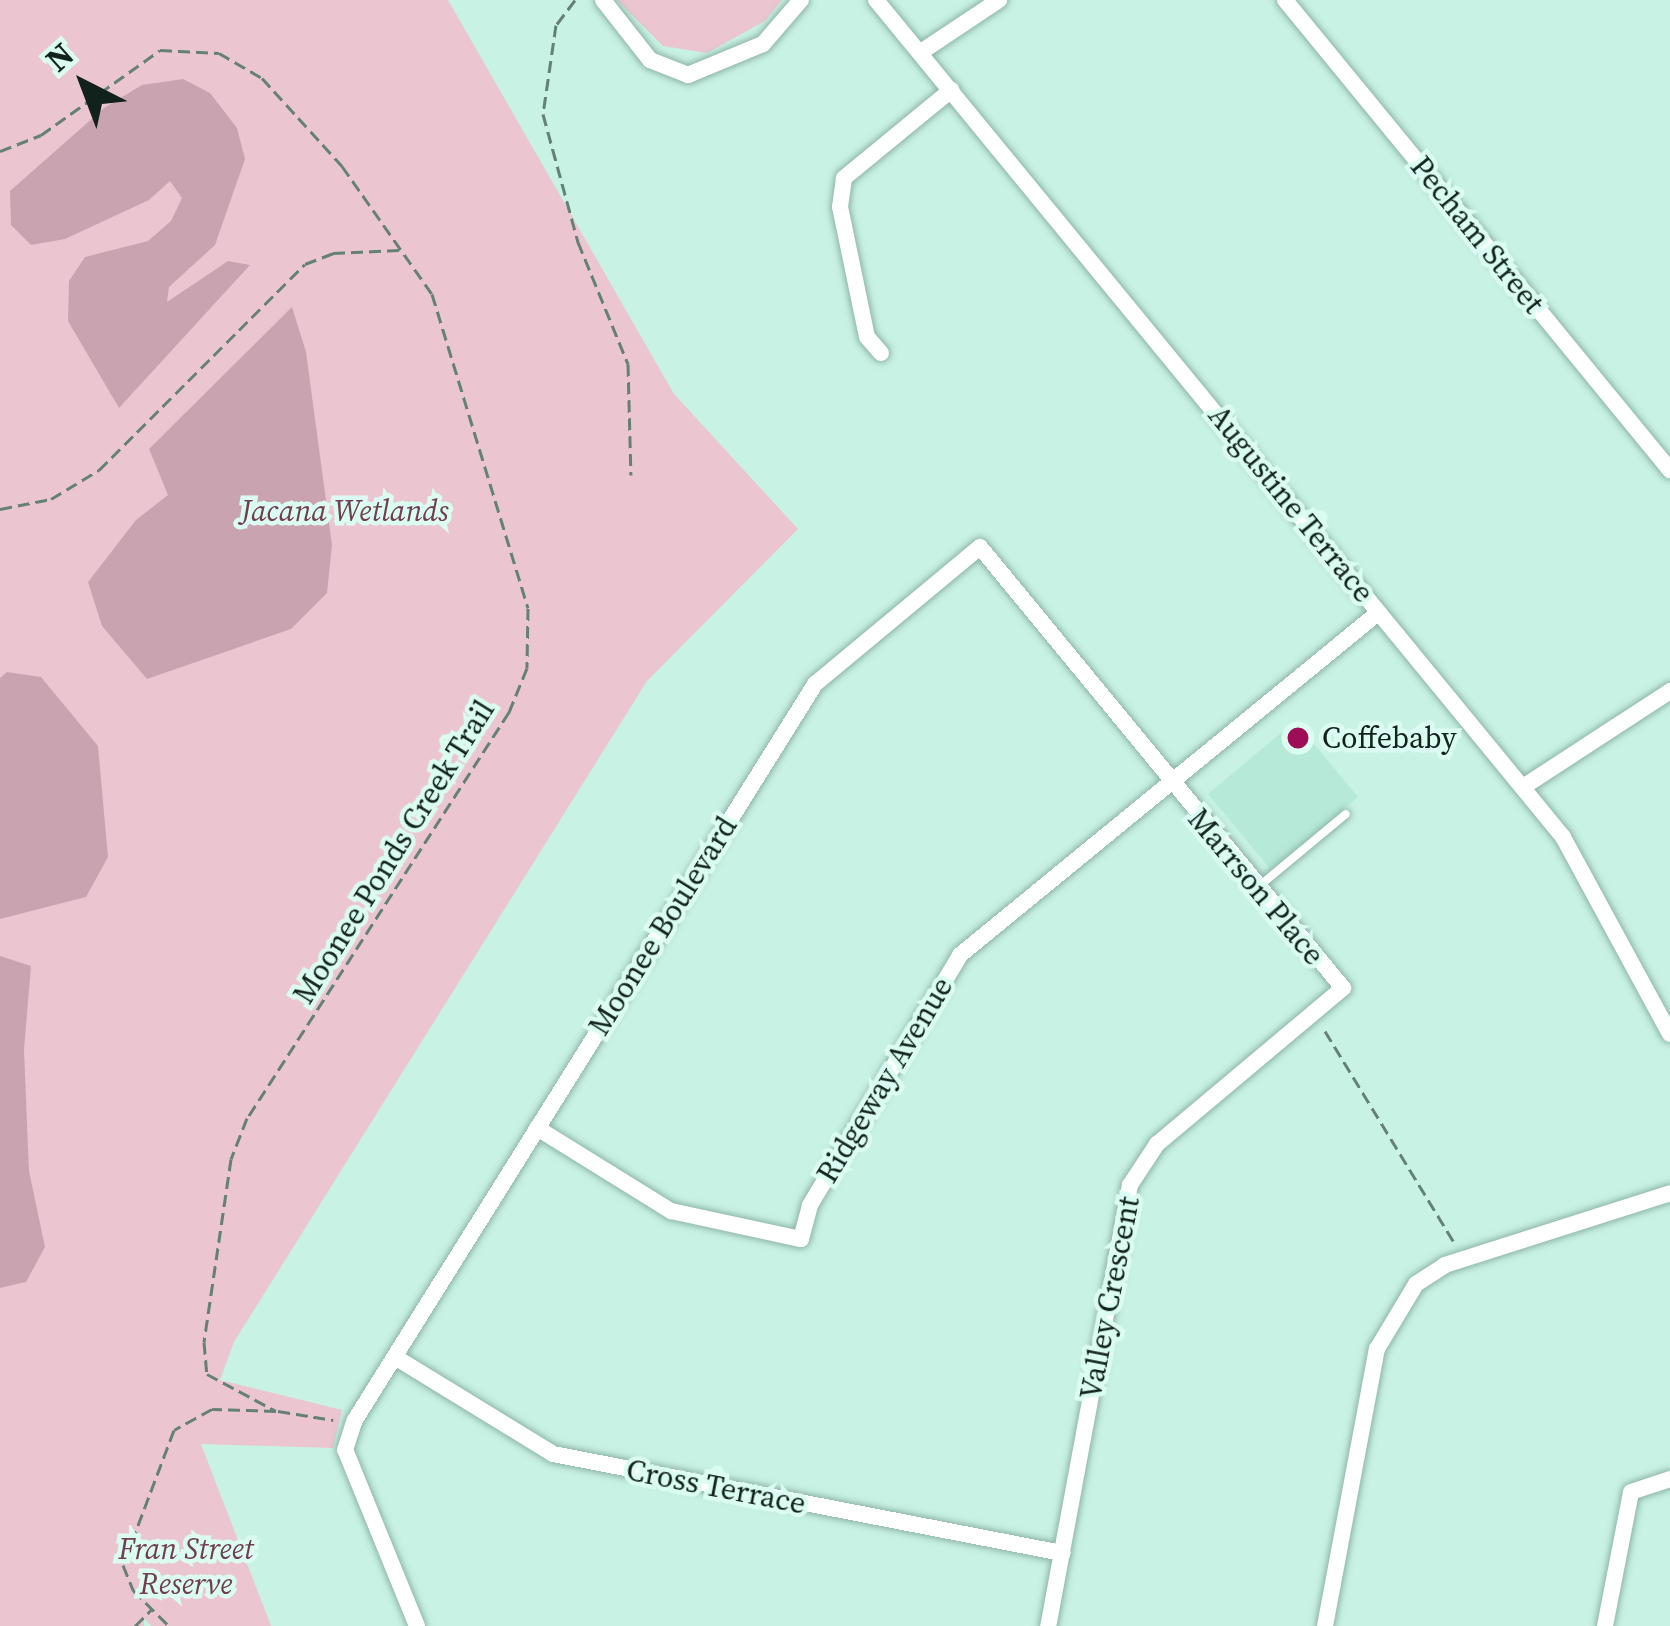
<!DOCTYPE html>
<html>
<head>
<meta charset="utf-8">
<style>
  body { margin:0 }
  #map { position:relative; width:1670px; height:1626px; overflow:hidden; background:#c8f2e3; font-family:"Source Serif 4",serif }
  div>[style] { position:absolute }
  .built>* { inset:0; background:#b6e9d7 }
  .green>* { inset:0; background:#ebc6d1 }
  .water>* { inset:0; background:#c9a4b0 }
  .path>* { height:3px; margin-top:-1.5px; transform-origin:0; background:repeating-linear-gradient(90deg,#648077 0 12px,transparent 0 18px) }
  .roads { filter:drop-shadow(0 0 3px #8eb6a8) drop-shadow(0 0 3px #8eb6a8) }
  .service>* { height:8px; margin:-4px; padding:0 4px; transform-origin:4px; border-radius:4px; background:#fff }
  .minor>* { height:16px; margin:-8px; padding:0 8px; transform-origin:8px; border-radius:8px; background:#fff }
  .dots>* { width:33px; height:33px; translate:-50% -50%; box-sizing:border-box; border:6px solid #dbfdf1; border-radius:50% }
  span { translate:-50% -50%; white-space:nowrap; text-align:center; line-height:1.15; -webkit-text-stroke:9px #dbfdf1; paint-order:stroke }
  .street-label { font-size:30px; color:#11211c }
  .park-label { font-size:30px; color:#713d50; font-style:italic }
  .poi-label { font-size:30px; color:#11211c }
  .left { translate:0 -50%; text-align:left }
  .north { position:absolute; left:24px; top:24px; width:120px; height:120px; -webkit-text-stroke:9px #dbfdf1; paint-order:stroke; rotate:318deg; font-size:33px; font-weight:700; line-height:48px; text-align:center; color:#11211c }
  .north::after { content:''; display:block; margin:auto; width:42px; height:54px; background:#11211c; clip-path:polygon(50% 0,100% 100%,50% 72%,0 100%) }
</style>
</head>
<body>
<div id="map">
  <div class="built">
    <i style="clip-path:polygon(1295px 721px,1358px 797px,1271px 870px,1208px 794px)"></i>
  </div>
  <div class="green">
    <i style="clip-path:polygon(0 0,448px 0,674px 394px,798px 529px,647px 681px,234px 1342px,220px 1380px,342px 1410px,333px 1448px,201px 1444px,271px 1626px,151px 1626px,144px 1618px,144px 1626px,0 1626px)"></i>
    <i style="clip-path:polygon(617px 0,782px 0,765px 21px,707px 53px,663px 46px)"></i>
  </div>
  <div class="water">
    <i style="clip-path:polygon(183px 79px,210px 93px,237px 128px,245px 159px,215px 245px,169px 287px,167px 302px,228px 261px,250px 265px,119px 408px,68px 321px,69px 281px,85px 257px,148px 241px,171px 221px,182px 198px,170px 181px,149px 200px,65px 239px,31px 245px,11px 225px,10px 191px,104px 108px,142px 85px)"></i>
    <i style="clip-path:polygon(292px 307px,306px 352px,332px 545px,327px 593px,291px 629px,147px 679px,102px 626px,88px 582px,136px 520px,168px 495px,149px 449px)"></i>
    <i style="clip-path:polygon(7px 672px,41px 677px,98px 746px,108px 857px,86px 897px,0 919px,0 678px)"></i>
    <i style="clip-path:polygon(0 956px,31px 966px,24px 1050px,29px 1171px,45px 1247px,26px 1282px,0 1288px)"></i>
  </div>
  <div class="path">
    <i style="left:575px;top:0;width:31px;rotate:127deg"></i>
    <i style="left:556px;top:25px;width:90px;rotate:98.3deg"></i>
    <i style="left:543px;top:114px;width:133px;rotate:74.7deg"></i>
    <i style="left:578px;top:242px;width:132px;rotate:67.7deg"></i>
    <i style="left:628px;top:364px;width:111px;rotate:88.5deg"></i>
    <i style="left:0;top:151px;width:44px;rotate:-21.3deg"></i>
    <i style="left:41px;top:135px;width:146px;rotate:-35.5deg"></i>
    <i style="left:160px;top:50px;width:59px;rotate:2.9deg"></i>
    <i style="left:219px;top:53px;width:50px;rotate:30.2deg"></i>
    <i style="left:262px;top:78px;width:119px;rotate:47.7deg"></i>
    <i style="left:342px;top:166px;width:156px;rotate:54.9deg"></i>
    <i style="left:432px;top:294px;width:328px;rotate:73deg"></i>
    <i style="left:528px;top:608px;width:60px;rotate:91deg"></i>
    <i style="left:527px;top:668px;width:48px;rotate:112.2deg"></i>
    <i style="left:509px;top:712px;width:483px;rotate:122.8deg"></i>
    <i style="left:247px;top:1118px;width:44px;rotate:111.3deg"></i>
    <i style="left:231px;top:1159px;width:185px;rotate:98.4deg"></i>
    <i style="left:204px;top:1342px;width:32px;rotate:85deg"></i>
    <i style="left:207px;top:1374px;width:78px;rotate:28.2deg"></i>
    <i style="left:276px;top:1411px;width:64px;rotate:-178.2deg"></i>
    <i style="left:212px;top:1409px;width:43px;rotate:151.1deg"></i>
    <i style="left:174px;top:1430px;width:144px;rotate:110.7deg"></i>
    <i style="left:123px;top:1565px;width:27px;rotate:68deg"></i>
    <i style="left:133px;top:1590px;width:51px;rotate:45deg"></i>
    <i style="left:0;top:509px;width:52px;rotate:-11.1deg"></i>
    <i style="left:51px;top:499px;width:56px;rotate:-31.1deg"></i>
    <i style="left:99px;top:470px;width:291px;rotate:-45deg"></i>
    <i style="left:305px;top:264px;width:30px;rotate:-21deg"></i>
    <i style="left:333px;top:253px;width:66px;rotate:-2.6deg"></i>
    <i style="left:1325px;top:1031px;width:247px;rotate:58.6deg"></i>
    <i style="left:278px;top:1411px;width:56px;rotate:9.3deg"></i>
    <i style="left:135px;top:1626px;width:23px;rotate:-45deg"></i>
  </div>
  <div class="roads">
    <div class="service">
      <i style="left:1258px;top:887px;width:114px;rotate:-39.7deg"></i>
    </div>
    <div class="minor">
      <i style="left:603px;top:0;width:76px;rotate:51.9deg"></i>
      <i style="left:650px;top:60px;width:41px;rotate:21.5deg"></i>
      <i style="left:688px;top:75px;width:81px;rotate:-22.5deg"></i>
      <i style="left:763px;top:44px;width:58px;rotate:-49.2deg"></i>
      <i style="left:876px;top:0;width:1083px;rotate:50.62deg"></i>
      <i style="left:1563px;top:837px;width:224px;rotate:61.5deg"></i>
      <i style="left:1285px;top:0;width:608px;rotate:50.68deg"></i>
      <i style="left:921px;top:52px;width:94px;rotate:-33.7deg"></i>
      <i style="left:881px;top:353px;width:21px;rotate:-131deg"></i>
      <i style="left:867px;top:337px;width:133px;rotate:-101.7deg"></i>
      <i style="left:840px;top:207px;width:29px;rotate:-82deg"></i>
      <i style="left:844px;top:178px;width:139px;rotate:-39.4deg"></i>
      <i style="left:1523px;top:787px;width:176px;rotate:-33.1deg"></i>
      <i style="left:537px;top:1128px;width:158px;rotate:31.8deg"></i>
      <i style="left:671px;top:1211px;width:133px;rotate:12.2deg"></i>
      <i style="left:801px;top:1239px;width:35px;rotate:-75deg"></i>
      <i style="left:810px;top:1205px;width:292px;rotate:-59deg"></i>
      <i style="left:960px;top:955px;width:541px;rotate:-39.3deg"></i>
      <i style="left:395px;top:1357px;width:185px;rotate:31.5deg"></i>
      <i style="left:553px;top:1454px;width:519px;rotate:11.01deg"></i>
      <i style="left:417px;top:1626px;width:190px;rotate:-112.2deg"></i>
      <i style="left:345px;top:1450px;width:32px;rotate:-72deg"></i>
      <i style="left:355px;top:1420px;width:868px;rotate:-57.99deg"></i>
      <i style="left:815px;top:684px;width:214px;rotate:-39.7deg"></i>
      <i style="left:980px;top:547px;width:571px;rotate:50.54deg"></i>
      <i style="left:1343px;top:988px;width:243px;rotate:140deg"></i>
      <i style="left:1157px;top:1144px;width:49px;rotate:123.4deg"></i>
      <i style="left:1130px;top:1185px;width:449px;rotate:100.5deg"></i>
      <i style="left:1325px;top:1626px;width:282px;rotate:-79.4deg"></i>
      <i style="left:1377px;top:1349px;width:76px;rotate:-59deg"></i>
      <i style="left:1416px;top:1284px;width:35px;rotate:-33deg"></i>
      <i style="left:1445px;top:1265px;width:236px;rotate:-17.7deg"></i>
      <i style="left:1605px;top:1626px;width:136px;rotate:-79deg"></i>
      <i style="left:1631px;top:1492px;width:41px;rotate:-18.4deg"></i>
    </div>
  </div>
  <div class="dots">
    <i style="left:1298px;top:738px;background:#9e0e58"></i>
  </div>
  <div class="street-label">
    <span style="left:1477px;top:235px;rotate:51deg">Pecham Street</span>
    <span style="left:1291px;top:504px;rotate:51deg">Augustine Terrace</span>
    <span style="left:394px;top:852px;rotate:-58deg">Moonee Ponds Creek Trail</span>
    <span style="left:1256px;top:887px;rotate:50deg">Marrson Place</span>
    <span style="left:663px;top:926px;rotate:-58deg">Moonee Boulevard</span>
    <span style="left:885px;top:1080px;rotate:-59deg">Ridgeway Avenue</span>
    <span style="left:1110px;top:1298px;rotate:-79deg">Valley Crescent</span>
    <span style="left:716px;top:1487px;rotate:11deg">Cross Terrace</span>
  </div>
  <div class="park-label">
    <span style="left:345px;top:511px">Jacana Wetlands</span>
    <span style="left:186px;top:1566px">Fran Street<br>Reserve</span>
  </div>
  <div class="poi-label">
    <span class="left" style="left:1322px;top:738px">Coffebaby</span>
  </div>
  <div class="north">N</div>
</div>
</body>
</html>
